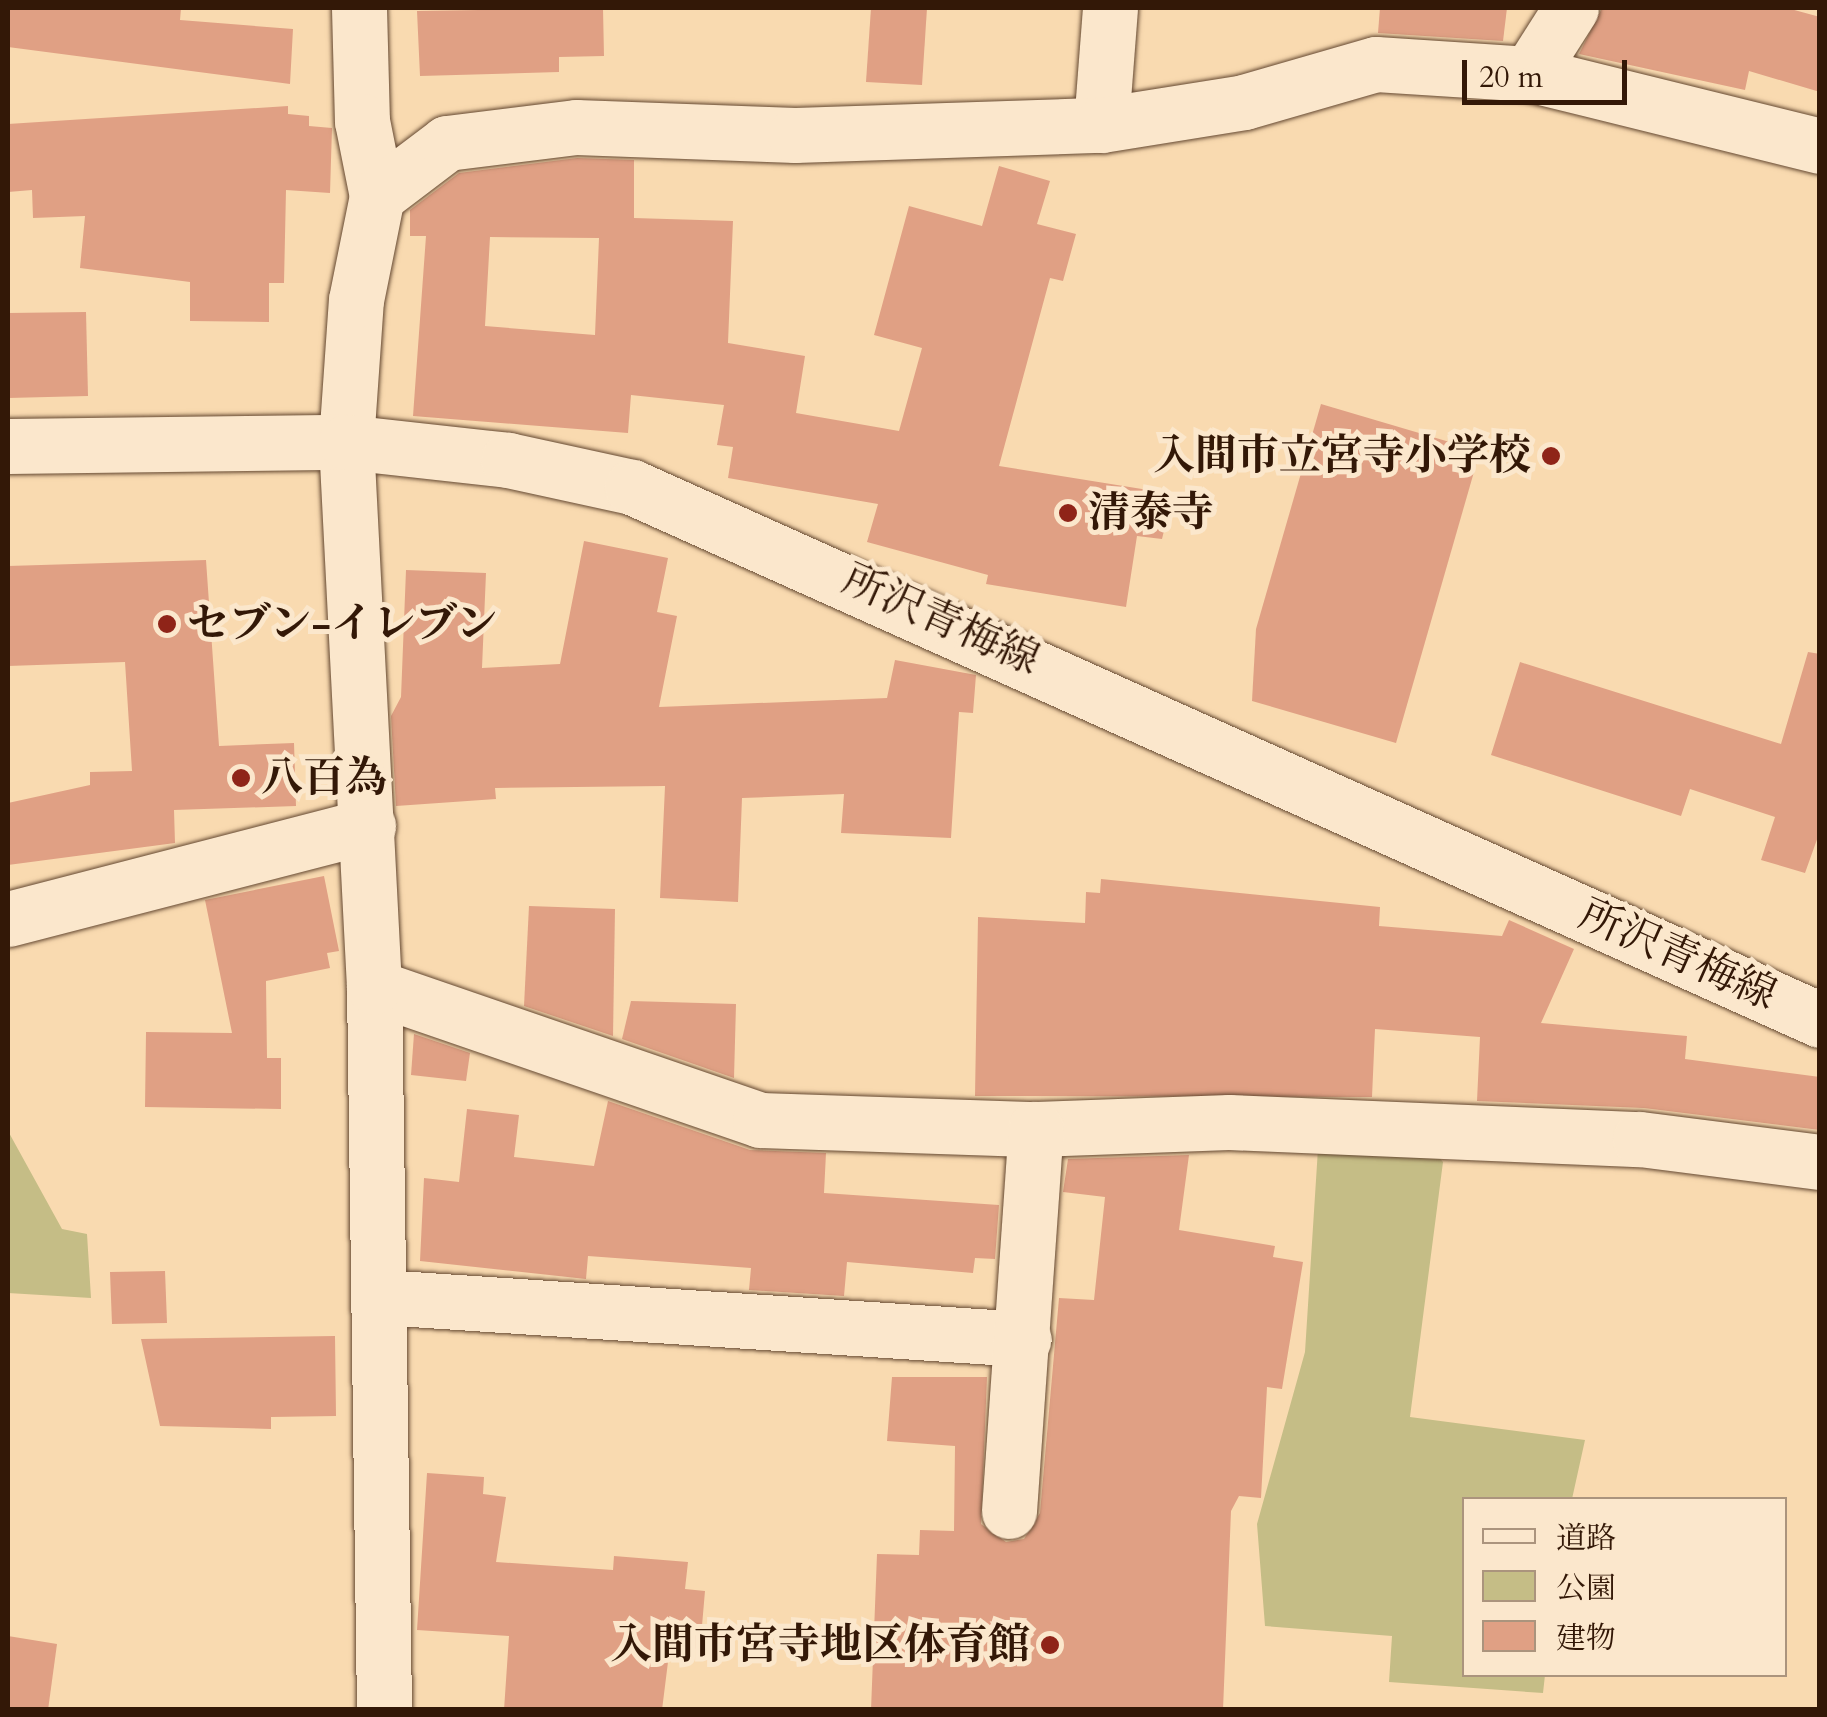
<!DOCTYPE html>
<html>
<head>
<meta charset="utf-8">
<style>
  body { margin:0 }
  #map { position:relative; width:1827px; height:1717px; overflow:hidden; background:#f9dab0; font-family:Cardo,"Noto Serif JP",serif }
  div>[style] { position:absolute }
  .green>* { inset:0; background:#c5bd86 }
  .building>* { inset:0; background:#e0a084 }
  .roads { filter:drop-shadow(0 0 2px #644831) drop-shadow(0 0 2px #644831) }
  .minor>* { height:55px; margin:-27.5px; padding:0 27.5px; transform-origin:27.5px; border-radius:27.5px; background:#fbe7cc }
  .tertiary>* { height:55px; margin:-27.5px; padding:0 27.5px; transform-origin:27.5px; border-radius:27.5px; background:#fbe7cc }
  .secondary>* { height:55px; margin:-27.5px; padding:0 27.5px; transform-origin:27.5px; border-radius:27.5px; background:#fbe7cc }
  .dots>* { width:28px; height:28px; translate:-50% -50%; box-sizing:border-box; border:5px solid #fbe7cc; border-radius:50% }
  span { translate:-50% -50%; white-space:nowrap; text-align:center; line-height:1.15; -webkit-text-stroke:10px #fbe7cc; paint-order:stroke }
  .poi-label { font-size:42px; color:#331807; font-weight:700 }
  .right { translate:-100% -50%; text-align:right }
  .left { translate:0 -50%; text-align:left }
  .street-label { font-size:42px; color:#331807 }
  .frame { position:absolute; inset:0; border:10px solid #331807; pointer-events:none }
  .legend { position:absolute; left:1462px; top:1497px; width:325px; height:180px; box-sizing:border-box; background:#fbe7cc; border:2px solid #ab947d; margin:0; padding:12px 18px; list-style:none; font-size:30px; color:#331807 }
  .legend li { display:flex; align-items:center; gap:20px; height:50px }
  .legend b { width:50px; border:2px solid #ab947d }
  .scale { position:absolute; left:1462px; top:60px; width:165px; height:45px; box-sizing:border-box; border:5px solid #331807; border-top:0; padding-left:12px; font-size:30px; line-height:35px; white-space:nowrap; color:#331807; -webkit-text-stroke:8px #fbe7cc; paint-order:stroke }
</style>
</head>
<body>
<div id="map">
  <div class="green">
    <i style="clip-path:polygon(8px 1131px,62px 1229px,87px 1234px,91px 1298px,8px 1293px)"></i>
    <i style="clip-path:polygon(1319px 1133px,1421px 1138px,1443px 1162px,1410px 1417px,1585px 1440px,1572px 1499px,1464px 1500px,1464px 1674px,1545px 1675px,1543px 1693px,1389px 1682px,1392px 1636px,1265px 1626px,1257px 1524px,1305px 1352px)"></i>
  </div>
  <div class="building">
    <i style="clip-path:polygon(8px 8px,181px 8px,180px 20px,293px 29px,290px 84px,8px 47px)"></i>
    <i style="clip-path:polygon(603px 8px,604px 56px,559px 57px,559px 72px,420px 76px,417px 11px)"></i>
    <i style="clip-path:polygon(871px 8px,927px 8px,922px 85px,866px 82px)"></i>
    <i style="clip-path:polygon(1380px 8px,1507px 8px,1503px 41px,1378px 33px)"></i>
    <i style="clip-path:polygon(1602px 8px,1787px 8px,1820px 17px,1820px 92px,1749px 71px,1745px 90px,1579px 54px)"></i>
    <i style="clip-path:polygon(288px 106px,288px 114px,309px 116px,309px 126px,332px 128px,330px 193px,286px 190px,284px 283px,269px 283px,269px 322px,190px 321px,190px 282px,80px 268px,85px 216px,33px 218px,32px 190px,8px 192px,8px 124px)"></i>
    <i style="clip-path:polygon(evenodd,577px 158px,634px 160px,634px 218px,733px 221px,728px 343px,805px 356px,796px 413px,899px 431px,922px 348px,874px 335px,909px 206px,982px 226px,999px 166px,1050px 181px,1037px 224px,1076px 234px,1063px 281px,1050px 278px,999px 466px,1173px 494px,1162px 539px,1137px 536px,1126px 607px,986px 584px,988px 575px,867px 542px,878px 504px,728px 478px,733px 447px,717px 445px,724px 405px,631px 395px,628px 433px,413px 416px,426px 236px,410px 236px,410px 210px,459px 173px,577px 158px,490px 237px,599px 238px,595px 335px,485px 326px,490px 237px)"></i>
    <i style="clip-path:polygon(86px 312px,88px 396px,8px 398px,8px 313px)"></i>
    <i style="clip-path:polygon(1321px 404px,1480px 451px,1396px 743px,1252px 701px,1256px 629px)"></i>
    <i style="clip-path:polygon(584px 541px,668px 558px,657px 612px,677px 616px,659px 707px,887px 698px,895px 660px,976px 675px,973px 713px,959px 712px,951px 838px,841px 833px,844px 794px,742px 798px,738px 902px,660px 898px,665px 786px,495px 788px,496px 799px,396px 806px,391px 716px,401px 697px,406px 570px,486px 573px,482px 668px,560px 664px)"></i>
    <i style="clip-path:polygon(206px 560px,219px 746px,294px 743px,296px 806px,174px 810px,175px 843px,8px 865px,8px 803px,90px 785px,90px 772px,132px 771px,125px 662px,8px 666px,8px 566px)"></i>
    <i style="clip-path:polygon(1808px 652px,1820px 654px,1820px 831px,1805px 873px,1761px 860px,1775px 817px,1690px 789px,1681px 816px,1491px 755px,1520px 662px,1781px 744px)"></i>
    <i style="clip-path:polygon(324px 876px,339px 951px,327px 953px,330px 968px,266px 981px,267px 1058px,281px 1058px,281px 1109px,145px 1107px,146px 1032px,232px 1033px,205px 900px)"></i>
    <i style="clip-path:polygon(1101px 879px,1380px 907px,1379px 926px,1502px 936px,1509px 920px,1574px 949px,1541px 1023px,1687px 1036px,1685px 1059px,1820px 1077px,1820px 1130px,1644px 1108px,1477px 1101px,1480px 1037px,1375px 1029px,1372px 1097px,975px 1096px,978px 917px,1085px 923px,1086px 892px,1100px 893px)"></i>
    <i style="clip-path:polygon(529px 906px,615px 909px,613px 1036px,524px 1006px)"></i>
    <i style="clip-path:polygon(631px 1001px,736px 1004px,734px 1078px,622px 1039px)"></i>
    <i style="clip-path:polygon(414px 1034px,470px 1053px,466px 1081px,411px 1075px)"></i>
    <i style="clip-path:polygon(608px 1101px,750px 1150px,826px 1153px,824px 1193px,999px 1205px,995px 1259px,975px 1258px,973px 1273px,847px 1262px,844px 1296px,749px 1290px,751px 1268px,588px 1256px,586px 1279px,420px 1261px,424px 1178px,459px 1182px,467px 1109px,519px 1115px,514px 1157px,594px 1166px)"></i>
    <i style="clip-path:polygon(1189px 1155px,1179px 1230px,1275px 1246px,1273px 1257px,1303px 1262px,1282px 1389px,1267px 1387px,1261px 1498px,1239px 1496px,1231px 1511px,1223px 1710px,871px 1710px,877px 1554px,919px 1555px,920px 1530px,954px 1531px,955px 1446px,887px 1441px,892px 1377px,987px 1377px,981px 1524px,1006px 1542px,1024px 1539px,1040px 1513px,1059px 1298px,1094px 1300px,1105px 1197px,1063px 1192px,1068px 1159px)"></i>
    <i style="clip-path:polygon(165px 1271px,167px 1323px,112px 1324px,110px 1272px)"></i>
    <i style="clip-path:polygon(335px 1336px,336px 1416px,271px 1417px,271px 1429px,160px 1426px,141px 1339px)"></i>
    <i style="clip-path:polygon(427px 1473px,484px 1477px,483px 1494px,506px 1497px,496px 1562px,613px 1570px,614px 1556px,688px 1562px,685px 1589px,705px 1591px,700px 1649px,670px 1646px,662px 1710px,504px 1710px,509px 1636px,417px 1630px)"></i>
    <i style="clip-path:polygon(8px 1636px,57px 1644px,48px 1710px,8px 1710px)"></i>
  </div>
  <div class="roads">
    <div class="minor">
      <i style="left:359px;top:8px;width:113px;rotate:88.5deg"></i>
      <i style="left:362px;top:121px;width:76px;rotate:78.7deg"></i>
      <i style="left:1529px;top:74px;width:78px;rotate:-57.5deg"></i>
      <i style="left:1101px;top:125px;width:117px;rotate:-85.6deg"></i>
      <i style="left:8px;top:919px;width:372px;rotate:-14.5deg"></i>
      <i style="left:374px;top:987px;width:408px;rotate:19deg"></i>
      <i style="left:760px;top:1120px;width:276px;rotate:1.9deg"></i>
      <i style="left:1036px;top:1129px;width:193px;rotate:-2.1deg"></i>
      <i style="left:1229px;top:1122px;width:411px;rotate:2.4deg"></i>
      <i style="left:1640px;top:1139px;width:181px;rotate:7.3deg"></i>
      <i style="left:381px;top:1297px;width:644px;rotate:3.74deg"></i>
      <i style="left:1009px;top:1511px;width:383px;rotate:-86deg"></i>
    </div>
    <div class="tertiary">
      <i style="left:384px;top:1710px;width:723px;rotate:-90.79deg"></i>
      <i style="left:374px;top:987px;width:546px;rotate:-92.94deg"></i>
      <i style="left:346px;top:442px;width:142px;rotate:-86deg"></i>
      <i style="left:356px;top:300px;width:106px;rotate:-78.6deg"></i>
      <i style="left:377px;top:196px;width:88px;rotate:-37.1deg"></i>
      <i style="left:447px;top:143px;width:130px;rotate:-7.1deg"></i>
      <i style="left:576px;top:127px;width:219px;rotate:2.1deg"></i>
      <i style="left:795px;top:135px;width:306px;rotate:-1.9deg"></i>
      <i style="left:1101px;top:125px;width:145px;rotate:-9.1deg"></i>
      <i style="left:1244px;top:102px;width:137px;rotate:-16.1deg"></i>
      <i style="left:1376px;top:64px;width:153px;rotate:3.7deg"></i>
      <i style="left:1529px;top:74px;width:300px;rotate:13.9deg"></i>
    </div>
    <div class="secondary">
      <i style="left:8px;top:446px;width:338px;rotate:-0.7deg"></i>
      <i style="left:346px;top:442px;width:163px;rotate:6.3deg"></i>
      <i style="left:508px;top:460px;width:127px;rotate:12.3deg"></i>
      <i style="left:632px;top:487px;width:1302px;rotate:24.16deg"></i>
    </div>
  </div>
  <div class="dots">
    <i style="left:1551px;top:456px;background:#8f2418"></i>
    <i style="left:1068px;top:513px;background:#8f2418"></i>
    <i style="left:167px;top:624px;background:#8f2418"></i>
    <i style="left:241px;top:778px;background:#8f2418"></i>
    <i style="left:1050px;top:1645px;background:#8f2418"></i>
  </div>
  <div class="poi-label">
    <span class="right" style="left:1531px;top:456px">入間市立宮寺小学校</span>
    <span class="left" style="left:1088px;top:513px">清泰寺</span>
    <span class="left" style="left:187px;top:624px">セブン-イレブン</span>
    <span class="left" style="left:261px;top:778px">八百為</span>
    <span class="right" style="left:1030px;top:1645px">入間市宮寺地区体育館</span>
  </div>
  <div class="street-label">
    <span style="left:941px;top:620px;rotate:24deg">所沢青梅線</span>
    <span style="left:1678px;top:955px;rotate:24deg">所沢青梅線</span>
  </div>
  <div class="frame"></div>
  <ul class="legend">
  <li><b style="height:12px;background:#fbe7cc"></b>道路</li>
  <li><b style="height:28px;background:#c5bd86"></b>公園</li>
  <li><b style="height:28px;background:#e0a084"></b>建物</li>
  </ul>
  <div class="scale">20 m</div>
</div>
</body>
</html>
